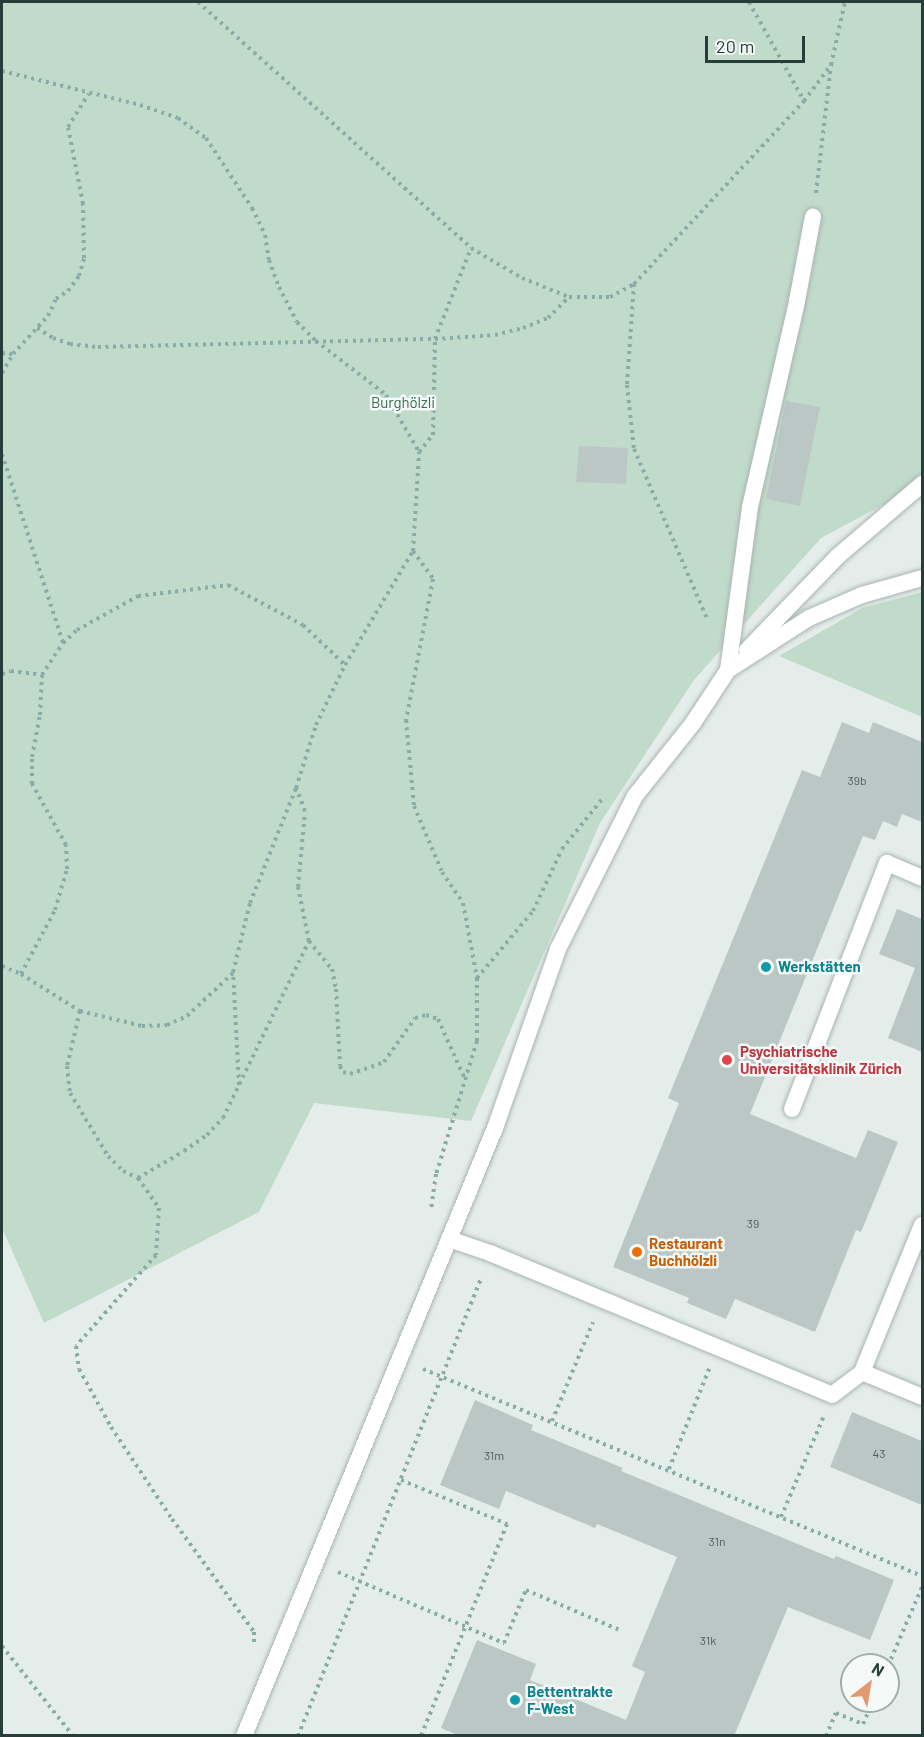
<!DOCTYPE html>
<html>
<head>
<meta charset="utf-8">
<style>
  body { margin:0 }
  #map { position:relative; width:924px; height:1737px; overflow:hidden; background:#e5edea; font-family:Barlow,sans-serif }
  div>[style] { position:absolute }
  .green>* { inset:0; background:#c1dbcb }
  .building>* { inset:0; background:#bbc7c4 }
  .path>* { height:4px; margin-top:-2px; transform-origin:0; background:repeating-linear-gradient(90deg,#89ada6 0 3px,transparent 0 7.5px) }
  .roads { filter:drop-shadow(0 0 2px #a8b5b1) drop-shadow(0 0 2px #a8b5b1) }
  .service>* { height:16px; margin:-8px; padding:0 8px; transform-origin:8px; border-radius:8px; background:#fff }
  .dots>* { width:16px; height:16px; translate:-50% -50%; box-sizing:border-box; border:3px solid #f5f9f8; border-radius:50% }
  span { translate:-50% -50%; white-space:nowrap; text-align:center; line-height:1.15; -webkit-text-stroke:5px #f5f9f8; paint-order:stroke }
  .number-label { font-size:12px; color:#4b605c }
  .number-label span { -webkit-text-stroke-width:0 }
  .park-label { font-size:15px; color:#356f53 }
  .culture-label { font-size:15px; color:#0d838f; font-weight:700 }
  .left { translate:0 -50%; text-align:left }
  .health-label { font-size:15px; color:#be3a42; font-weight:700 }
  .food-label { font-size:15px; color:#c56008; font-weight:700 }
  .frame { position:absolute; inset:0; border:3px solid #263d39; pointer-events:none }
  .north { position:absolute; left:840px; top:1653px; width:60px; height:60px; box-sizing:border-box; background:#f5f9f8; border:2px solid #a2aeac; border-radius:50%; rotate:31deg; font-size:16px; font-weight:700; line-height:24px; text-align:center; color:#263d39 }
  .north::after { content:''; display:block; margin:auto; width:21px; height:27px; background:#e2996d; clip-path:polygon(50% 0,100% 100%,50% 72%,0 100%) }
  .scale { position:absolute; left:705px; top:36px; width:100px; height:27px; box-sizing:border-box; border:3px solid #263d39; border-top:0; padding-left:8px; font-size:18px; line-height:21px; white-space:nowrap; color:#263d39; -webkit-text-stroke:4px #f5f9f8; paint-order:stroke }
</style>
</head>
<body>
<div id="map">
  <div class="green">
    <i style="clip-path:polygon(2px 2px,922px 2px,922px 484px,821px 538px,694px 680px,600px 823px,471px 1121px,314px 1103px,259px 1212px,44px 1323px,2px 1228px)"></i>
    <i style="clip-path:polygon(922px 592px,922px 717px,779px 656px,862px 608px)"></i>
  </div>
  <div class="building">
    <i style="clip-path:polygon(786px 401px,820px 407px,800px 506px,766px 499px)"></i>
    <i style="clip-path:polygon(579px 446px,628px 448px,626px 484px,576px 482px)"></i>
    <i style="clip-path:polygon(842px 722px,869px 733px,873px 722px,922px 742px,922px 822px,902px 814px,897px 827px,883px 821px,875px 840px,863px 836px,750px 1114px,856px 1158px,868px 1130px,898px 1142px,861px 1232px,856px 1230px,815px 1332px,735px 1299px,726px 1319px,687px 1303px,689px 1298px,613px 1267px,679px 1103px,668px 1098px,802px 770px,820px 777px)"></i>
    <i style="clip-path:polygon(897px 909px,922px 919px,922px 1052px,888px 1038px,915px 968px,879px 954px)"></i>
    <i style="clip-path:polygon(475px 1400px,533px 1425px,531px 1430px,623px 1468px,621px 1471px,834px 1559px,836px 1556px,894px 1580px,870px 1640px,788px 1607px,734px 1736px,460px 1736px,441px 1728px,477px 1640px,536px 1664px,530px 1680px,626px 1720px,645px 1672px,632px 1666px,677px 1557px,597px 1524px,595px 1528px,506px 1491px,499px 1509px,440px 1485px)"></i>
    <i style="clip-path:polygon(852px 1412px,922px 1441px,922px 1505px,830px 1467px)"></i>
  </div>
  <div class="path">
    <i style="left:198px;top:2px;width:367px;rotate:42deg"></i>
    <i style="left:471px;top:248px;width:59px;rotate:30.5deg"></i>
    <i style="left:522px;top:278px;width:51px;rotate:22deg"></i>
    <i style="left:569px;top:297px;width:41px"></i>
    <i style="left:610px;top:297px;width:27px;rotate:-28deg"></i>
    <i style="left:634px;top:284px;width:101px;rotate:94deg"></i>
    <i style="left:627px;top:385px;width:64px;rotate:83.8deg"></i>
    <i style="left:634px;top:449px;width:187px;rotate:66.7deg"></i>
    <i style="left:749px;top:2px;width:113px;rotate:60.9deg"></i>
    <i style="left:2px;top:71px;width:142px;rotate:13.8deg"></i>
    <i style="left:140px;top:105px;width:40px;rotate:18.9deg"></i>
    <i style="left:178px;top:118px;width:34px;rotate:36deg"></i>
    <i style="left:206px;top:138px;width:84px;rotate:56.7deg"></i>
    <i style="left:252px;top:208px;width:30px;rotate:64deg"></i>
    <i style="left:265px;top:235px;width:25px;rotate:81deg"></i>
    <i style="left:269px;top:260px;width:29px;rotate:70deg"></i>
    <i style="left:279px;top:287px;width:39px;rotate:63deg"></i>
    <i style="left:297px;top:322px;width:27px;rotate:45deg"></i>
    <i style="left:316px;top:341px;width:88px;rotate:37.6deg"></i>
    <i style="left:386px;top:395px;width:66px;rotate:59.9deg"></i>
    <i style="left:816px;top:193px;width:129px;rotate:-83.3deg"></i>
    <i style="left:831px;top:65px;width:65px;rotate:-77.5deg"></i>
    <i style="left:634px;top:284px;width:250px;rotate:-47.1deg"></i>
    <i style="left:804px;top:101px;width:45px;rotate:-53.1deg"></i>
    <i style="left:37px;top:328px;width:19px;rotate:32deg"></i>
    <i style="left:53px;top:338px;width:18px;rotate:19deg"></i>
    <i style="left:70px;top:344px;width:28px;rotate:6deg"></i>
    <i style="left:98px;top:347px;width:337px;rotate:-1.4deg"></i>
    <i style="left:435px;top:339px;width:60px;rotate:-3.8deg"></i>
    <i style="left:495px;top:335px;width:29px;rotate:-14deg"></i>
    <i style="left:523px;top:328px;width:27px;rotate:-22deg"></i>
    <i style="left:548px;top:318px;width:30px;rotate:-45deg"></i>
    <i style="left:2px;top:353px;width:11px;rotate:5deg"></i>
    <i style="left:2px;top:373px;width:22px;rotate:-60deg"></i>
    <i style="left:13px;top:354px;width:52px;rotate:-47.4deg"></i>
    <i style="left:48px;top:316px;width:19px;rotate:-65deg"></i>
    <i style="left:56px;top:299px;width:14px;rotate:-34deg"></i>
    <i style="left:68px;top:291px;width:19px;rotate:-54deg"></i>
    <i style="left:79px;top:276px;width:19px;rotate:-74deg"></i>
    <i style="left:84px;top:258px;width:54px;rotate:-91.1deg"></i>
    <i style="left:83px;top:204px;width:78px;rotate:-101deg"></i>
    <i style="left:68px;top:127px;width:39px;rotate:-58deg"></i>
    <i style="left:2px;top:454px;width:199px;rotate:72.1deg"></i>
    <i style="left:413px;top:551px;width:99px;rotate:-86.5deg"></i>
    <i style="left:419px;top:452px;width:22px;rotate:-51deg"></i>
    <i style="left:433px;top:435px;width:96px;rotate:-88.8deg"></i>
    <i style="left:435px;top:339px;width:98px;rotate:-68.4deg"></i>
    <i style="left:2px;top:674px;width:9px;rotate:-18deg"></i>
    <i style="left:11px;top:671px;width:31px;rotate:7deg"></i>
    <i style="left:42px;top:675px;width:38px;rotate:-57deg"></i>
    <i style="left:63px;top:643px;width:19px;rotate:-43deg"></i>
    <i style="left:77px;top:630px;width:70px;rotate:-29.1deg"></i>
    <i style="left:138px;top:596px;width:91px;rotate:-7deg"></i>
    <i style="left:228px;top:585px;width:85px;rotate:28.1deg"></i>
    <i style="left:303px;top:625px;width:58px;rotate:43.6deg"></i>
    <i style="left:345px;top:665px;width:133px;rotate:-59.2deg"></i>
    <i style="left:413px;top:551px;width:34px;rotate:54deg"></i>
    <i style="left:433px;top:579px;width:144px;rotate:100.8deg"></i>
    <i style="left:406px;top:720px;width:86px;rotate:84.7deg"></i>
    <i style="left:414px;top:806px;width:72px;rotate:67deg"></i>
    <i style="left:442px;top:872px;width:37px;rotate:56deg"></i>
    <i style="left:463px;top:903px;width:76px;rotate:79.4deg"></i>
    <i style="left:477px;top:978px;width:63px;rotate:90deg"></i>
    <i style="left:477px;top:1041px;width:139px;rotate:107.1deg"></i>
    <i style="left:436px;top:1174px;width:37px;rotate:98deg"></i>
    <i style="left:309px;top:941px;width:55px;rotate:-101.5deg"></i>
    <i style="left:298px;top:887px;width:76px;rotate:-84.7deg"></i>
    <i style="left:305px;top:811px;width:25px;rotate:-111deg"></i>
    <i style="left:296px;top:788px;width:66px;rotate:-72.4deg"></i>
    <i style="left:316px;top:725px;width:67px;rotate:-64.2deg"></i>
    <i style="left:2px;top:966px;width:21px;rotate:23deg"></i>
    <i style="left:21px;top:974px;width:70px;rotate:32.1deg"></i>
    <i style="left:80px;top:1011px;width:57px;rotate:103.3deg"></i>
    <i style="left:67px;top:1066px;width:27px;rotate:84deg"></i>
    <i style="left:70px;top:1093px;width:74px;rotate:58.9deg"></i>
    <i style="left:108px;top:1156px;width:21px;rotate:45deg"></i>
    <i style="left:123px;top:1171px;width:17px;rotate:25deg"></i>
    <i style="left:138px;top:1178px;width:53px;rotate:-30.4deg"></i>
    <i style="left:184px;top:1151px;width:28px;rotate:-35deg"></i>
    <i style="left:207px;top:1135px;width:23px;rotate:-47deg"></i>
    <i style="left:223px;top:1118px;width:197px;rotate:-64.1deg"></i>
    <i style="left:309px;top:941px;width:36px;rotate:51deg"></i>
    <i style="left:332px;top:969px;width:20px;rotate:79deg"></i>
    <i style="left:336px;top:989px;width:77px;rotate:87deg"></i>
    <i style="left:340px;top:1066px;width:7px;rotate:63deg"></i>
    <i style="left:343px;top:1072px;width:7px;rotate:16deg"></i>
    <i style="left:350px;top:1074px;width:36px;rotate:-19deg"></i>
    <i style="left:384px;top:1062px;width:54px;rotate:-54.8deg"></i>
    <i style="left:415px;top:1018px;width:11px;rotate:-15deg"></i>
    <i style="left:426px;top:1015px;width:13px;rotate:18deg"></i>
    <i style="left:438px;top:1019px;width:64px;rotate:65.9deg"></i>
    <i style="left:21px;top:974px;width:72px;rotate:-62deg"></i>
    <i style="left:55px;top:910px;width:43px;rotate:-73.7deg"></i>
    <i style="left:67px;top:869px;width:24px;rotate:-92deg"></i>
    <i style="left:66px;top:845px;width:70px;rotate:-119.1deg"></i>
    <i style="left:32px;top:784px;width:27px;rotate:-90deg"></i>
    <i style="left:32px;top:757px;width:43px;rotate:-79.2deg"></i>
    <i style="left:40px;top:715px;width:40px;rotate:-87.1deg"></i>
    <i style="left:477px;top:978px;width:87px;rotate:-50.1deg"></i>
    <i style="left:533px;top:911px;width:68px;rotate:-64.9deg"></i>
    <i style="left:562px;top:849px;width:65px;rotate:-51.2deg"></i>
    <i style="left:80px;top:1011px;width:64px;rotate:13.6deg"></i>
    <i style="left:142px;top:1026px;width:25px;rotate:-2deg"></i>
    <i style="left:167px;top:1025px;width:22px;rotate:-24deg"></i>
    <i style="left:187px;top:1016px;width:63px;rotate:-43.1deg"></i>
    <i style="left:239px;top:1085px;width:113px;rotate:-93deg"></i>
    <i style="left:233px;top:972px;width:71px;rotate:-76.2deg"></i>
    <i style="left:250px;top:903px;width:124px;rotate:-68.2deg"></i>
    <i style="left:138px;top:1178px;width:37px;rotate:55deg"></i>
    <i style="left:159px;top:1208px;width:47px;rotate:93.7deg"></i>
    <i style="left:156px;top:1255px;width:121px;rotate:131.3deg"></i>
    <i style="left:76px;top:1346px;width:23px;rotate:83deg"></i>
    <i style="left:79px;top:1369px;width:66px;rotate:61.1deg"></i>
    <i style="left:111px;top:1427px;width:110px;rotate:56.5deg"></i>
    <i style="left:172px;top:1519px;width:140px;rotate:54deg"></i>
    <i style="left:254px;top:1632px;width:10px;rotate:90deg"></i>
    <i style="left:423px;top:1369px;width:540px;rotate:22.53deg"></i>
    <i style="left:552px;top:1421px;width:107px;rotate:-67.5deg"></i>
    <i style="left:669px;top:1469px;width:108px;rotate:-68.2deg"></i>
    <i style="left:401px;top:1480px;width:115px;rotate:22.5deg"></i>
    <i style="left:507px;top:1524px;width:229px;rotate:112.1deg"></i>
    <i style="left:781px;top:1517px;width:108px;rotate:-67deg"></i>
    <i style="left:338px;top:1572px;width:181px;rotate:23.2deg"></i>
    <i style="left:504px;top:1643px;width:57px;rotate:-67.5deg"></i>
    <i style="left:526px;top:1590px;width:104px;rotate:23.1deg"></i>
    <i style="left:2px;top:1646px;width:115px;rotate:51.7deg"></i>
    <i style="left:888px;top:1666px;width:86px;rotate:-66.7deg"></i>
    <i style="left:298px;top:1736px;width:495px;rotate:-68.2deg"></i>
    <i style="left:826px;top:1736px;width:25px;rotate:-67deg"></i>
    <i style="left:836px;top:1713px;width:29px;rotate:22deg"></i>
    <i style="left:863px;top:1724px;width:25px;rotate:-67deg"></i>
  </div>
  <div class="roads">
    <div class="service">
      <i style="left:747px;top:650px;width:131px;rotate:-45.9deg"></i>
      <i style="left:838px;top:556px;width:111px;rotate:-40.6deg"></i>
      <i style="left:728px;top:670px;width:164px;rotate:-82.3deg"></i>
      <i style="left:750px;top:507px;width:211px;rotate:-77.1deg"></i>
      <i style="left:797px;top:301px;width:86px;rotate:-79.3deg"></i>
      <i style="left:792px;top:1109px;width:264px;rotate:-68.9deg"></i>
      <i style="left:887px;top:863px;width:38px;rotate:23deg"></i>
      <i style="left:449px;top:1239px;width:43px;rotate:18.9deg"></i>
      <i style="left:490px;top:1253px;width:370px;rotate:22.5deg"></i>
      <i style="left:832px;top:1395px;width:38px;rotate:-37deg"></i>
      <i style="left:862px;top:1372px;width:65px;rotate:22.6deg"></i>
      <i style="left:862px;top:1372px;width:159px;rotate:-67.8deg"></i>
      <i style="left:244px;top:1736px;width:658px;rotate:-67.57deg"></i>
      <i style="left:495px;top:1128px;width:190px;rotate:-70.6deg"></i>
      <i style="left:558px;top:949px;width:171px;rotate:-63.3deg"></i>
      <i style="left:635px;top:796px;width:93px;rotate:-51.5deg"></i>
      <i style="left:693px;top:723px;width:64px;rotate:-56.6deg"></i>
      <i style="left:728px;top:670px;width:96px;rotate:-32.7deg"></i>
      <i style="left:809px;top:618px;width:58px;rotate:-23.5deg"></i>
      <i style="left:862px;top:595px;width:62px;rotate:-15.8deg"></i>
    </div>
  </div>
  <div class="dots">
    <i style="left:766px;top:967px;background:#0f9aa8"></i>
    <i style="left:727px;top:1060px;background:#e0444e"></i>
    <i style="left:637px;top:1252px;background:#e8710a"></i>
    <i style="left:515px;top:1700px;background:#0f9aa8"></i>
  </div>
  <div class="number-label">
    <span style="left:857px;top:781px">39b</span>
    <span style="left:753px;top:1224px">39</span>
    <span style="left:879px;top:1454px">43</span>
    <span style="left:494px;top:1456px">31m</span>
    <span style="left:717px;top:1542px">31n</span>
    <span style="left:708px;top:1641px">31k</span>
  </div>
  <div class="park-label">
    <span style="left:403px;top:403px">Burghölzli</span>
  </div>
  <div class="culture-label">
    <span class="left" style="left:778px;top:967px">Werkstätten</span>
    <span class="left" style="left:527px;top:1700px">Bettentrakte<br>F-West</span>
  </div>
  <div class="health-label">
    <span class="left" style="left:740px;top:1060px">Psychiatrische<br>Universitätsklinik Zürich</span>
  </div>
  <div class="food-label">
    <span class="left" style="left:649px;top:1252px">Restaurant<br>Buchhölzli</span>
  </div>
  <div class="frame"></div>
  <div class="north">N</div>
  <div class="scale">20 m</div>
</div>
</body>
</html>
